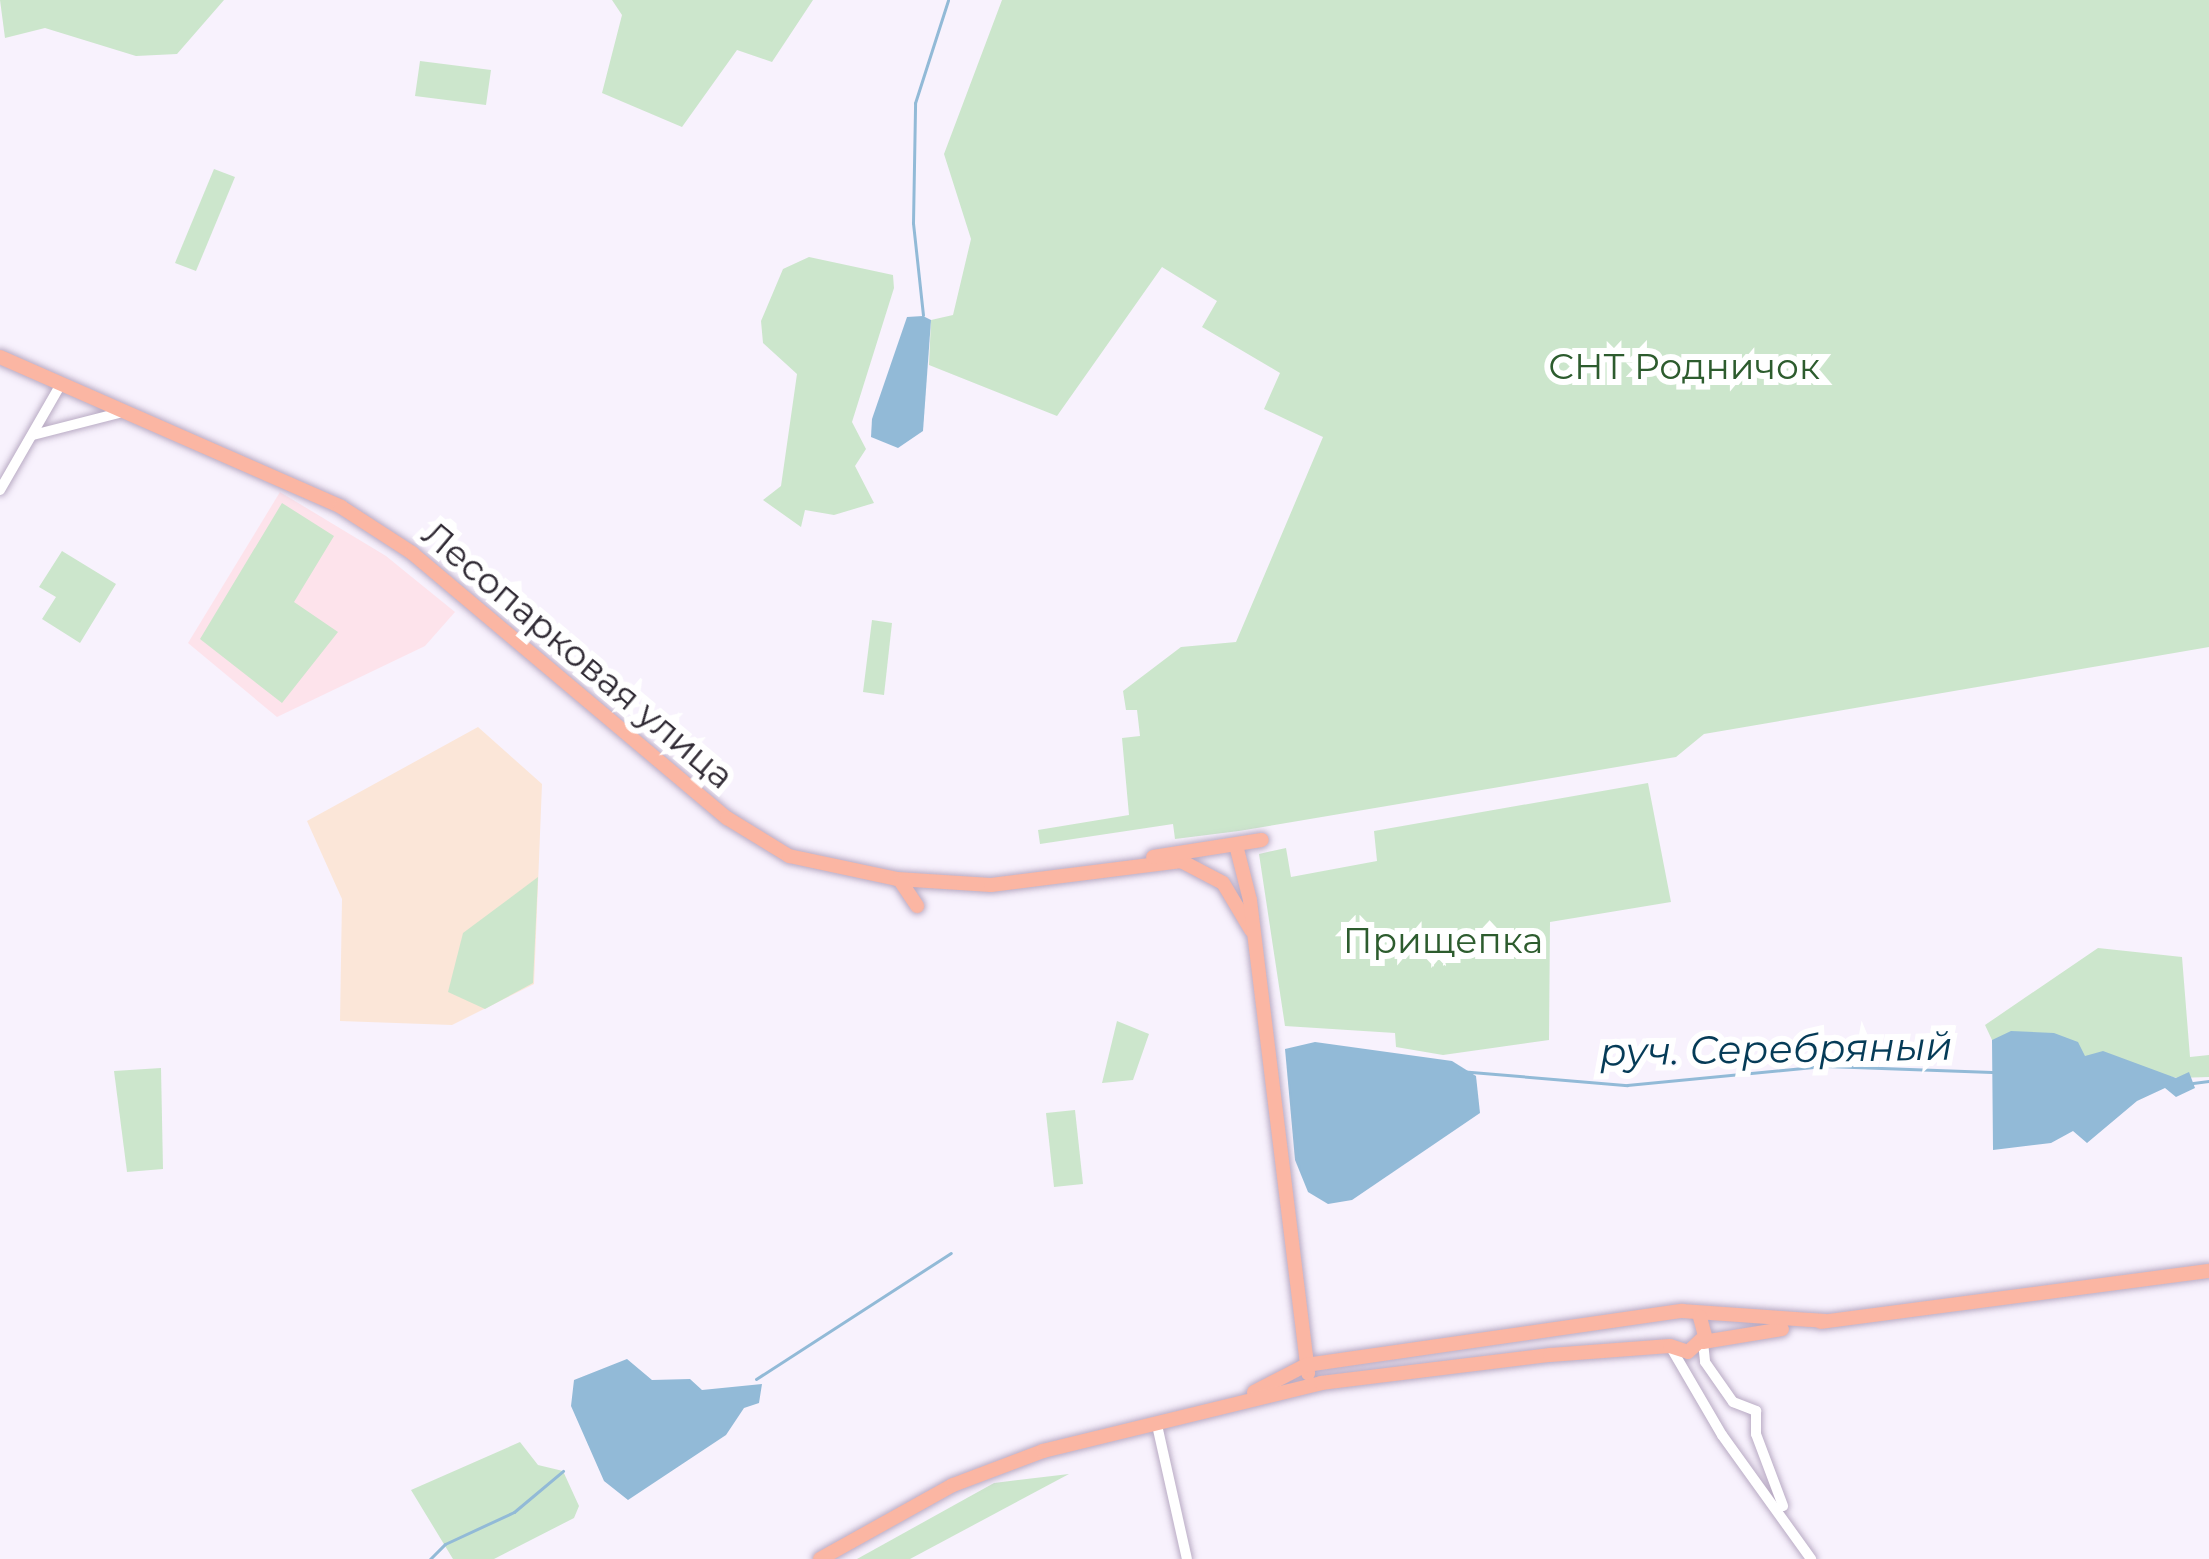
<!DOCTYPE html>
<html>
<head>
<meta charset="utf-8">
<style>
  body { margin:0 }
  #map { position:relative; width:2209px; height:1559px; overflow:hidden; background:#f8f2fd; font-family:Montserrat,sans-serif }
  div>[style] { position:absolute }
  .education>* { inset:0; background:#fde3eb }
  .medical>* { inset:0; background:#fbe6d8 }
  .green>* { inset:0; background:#cce6cc }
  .water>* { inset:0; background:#92bad7 }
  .stream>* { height:3px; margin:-1.5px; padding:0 1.5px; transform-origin:1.5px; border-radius:1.5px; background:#92bad7 }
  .roads { filter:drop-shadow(0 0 3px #b9abc4) drop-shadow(0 0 3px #b9abc4) }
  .minor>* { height:10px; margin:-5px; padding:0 5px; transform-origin:5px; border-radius:5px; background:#fff }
  .major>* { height:14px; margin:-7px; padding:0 7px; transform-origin:7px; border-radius:7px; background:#fbb6a3 }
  span { translate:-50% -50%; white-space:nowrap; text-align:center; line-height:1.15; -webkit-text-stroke:12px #fff; paint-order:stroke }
  .park-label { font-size:36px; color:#2d5c2e }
  .street-label { font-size:36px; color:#2f2933 }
  .water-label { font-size:39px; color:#053b57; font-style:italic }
</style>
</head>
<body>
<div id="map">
  <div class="education">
    <i style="clip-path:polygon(280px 492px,386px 556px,455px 612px,425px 646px,277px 717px,188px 643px)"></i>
  </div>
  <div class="medical">
    <i style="clip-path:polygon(478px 727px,542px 784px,534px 984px,452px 1025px,340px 1021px,342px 899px,307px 821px)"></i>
  </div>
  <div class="green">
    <i style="clip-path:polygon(0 0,224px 0,177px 54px,136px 56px,45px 28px,5px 38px)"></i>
    <i style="clip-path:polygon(612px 0,813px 0,772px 62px,737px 50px,682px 127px,602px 93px,622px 15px)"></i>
    <i style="clip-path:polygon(1002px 0,2209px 0,2209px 647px,1704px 734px,1676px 757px,1239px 831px,1175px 839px,1173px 824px,1040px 844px,1038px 830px,1129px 815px,1122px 738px,1140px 736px,1137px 710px,1126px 710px,1123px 691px,1181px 647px,1236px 642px,1323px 437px,1264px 409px,1280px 373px,1202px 327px,1217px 301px,1162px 267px,1057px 416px,929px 365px,931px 320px,953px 315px,971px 239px,944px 154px)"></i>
    <i style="clip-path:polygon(420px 61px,491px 70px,486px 105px,415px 96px)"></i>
    <i style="clip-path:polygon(214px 169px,235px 177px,196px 271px,175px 263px)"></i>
    <i style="clip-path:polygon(809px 257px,893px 275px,894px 288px,852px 422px,866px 449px,855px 466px,874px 503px,834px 515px,805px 510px,801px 527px,763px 500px,781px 486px,797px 374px,763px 343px,761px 321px,783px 269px)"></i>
    <i style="clip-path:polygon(282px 503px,334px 536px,294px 602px,338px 632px,282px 703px,200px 639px)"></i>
    <i style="clip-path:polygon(62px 551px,116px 584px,80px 643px,42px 619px,56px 597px,39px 587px)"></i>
    <i style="clip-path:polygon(872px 620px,892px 623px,884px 695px,863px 692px)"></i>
    <i style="clip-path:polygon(1648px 783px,1671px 902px,1550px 922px,1549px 1040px,1443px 1055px,1396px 1047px,1395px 1033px,1285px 1026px,1259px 854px,1286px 848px,1291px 877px,1377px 861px,1374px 831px)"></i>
    <i style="clip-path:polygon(538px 877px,533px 983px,485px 1009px,448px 992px,463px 933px)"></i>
    <i style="clip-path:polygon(2098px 948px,2182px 957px,2190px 1057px,2209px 1055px,2209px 1077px,2177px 1078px,2084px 1056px,2045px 1034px,1992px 1040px,1985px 1025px)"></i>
    <i style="clip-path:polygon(1117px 1021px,1149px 1034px,1133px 1080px,1102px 1083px)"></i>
    <i style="clip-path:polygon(161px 1068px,163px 1169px,127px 1172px,114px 1071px)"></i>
    <i style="clip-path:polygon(1075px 1110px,1083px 1184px,1054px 1187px,1046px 1113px)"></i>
    <i style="clip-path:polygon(520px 1442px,538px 1465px,563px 1471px,579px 1506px,574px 1518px,494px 1559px,453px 1559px,411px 1490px)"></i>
    <i style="clip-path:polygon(1069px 1474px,910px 1559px,857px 1559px,994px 1483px)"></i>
  </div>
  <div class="water">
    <i style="clip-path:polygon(923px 316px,931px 320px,923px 431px,898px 448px,871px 437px,872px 419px,907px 317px)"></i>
    <i style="clip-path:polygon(2011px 1031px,2054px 1033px,2078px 1042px,2085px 1056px,2103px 1051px,2176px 1078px,2189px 1072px,2195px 1088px,2176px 1097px,2165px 1088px,2137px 1101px,2087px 1143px,2073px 1131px,2051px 1143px,1993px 1150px,1992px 1040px)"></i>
    <i style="clip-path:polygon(1315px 1042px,1452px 1061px,1476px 1076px,1480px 1113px,1352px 1200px,1328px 1204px,1308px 1192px,1295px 1160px,1285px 1049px)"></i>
    <i style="clip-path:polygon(627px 1359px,652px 1380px,690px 1379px,702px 1390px,762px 1384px,759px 1403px,744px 1408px,726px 1435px,628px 1500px,604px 1481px,571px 1406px,574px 1380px)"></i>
  </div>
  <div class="stream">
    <i style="left:923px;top:315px;width:93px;rotate:-96.2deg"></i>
    <i style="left:913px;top:223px;width:120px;rotate:-89deg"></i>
    <i style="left:915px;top:103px;width:108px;rotate:-72.2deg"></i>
    <i style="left:1459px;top:1071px;width:169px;rotate:4.8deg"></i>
    <i style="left:1627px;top:1085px;width:200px;rotate:-5.5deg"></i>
    <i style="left:1826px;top:1066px;width:166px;rotate:2.1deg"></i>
    <i style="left:2193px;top:1083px;width:16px;rotate:-7deg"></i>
    <i style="left:756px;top:1379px;width:232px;rotate:-32.9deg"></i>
    <i style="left:430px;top:1559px;width:21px;rotate:-45deg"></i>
    <i style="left:445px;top:1544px;width:76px;rotate:-24.9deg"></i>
    <i style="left:514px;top:1512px;width:64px;rotate:-39.9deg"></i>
  </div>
  <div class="roads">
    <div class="minor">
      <i style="left:33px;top:435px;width:93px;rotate:-14.3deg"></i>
      <i style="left:0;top:490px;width:122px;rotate:-60.1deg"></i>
      <i style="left:1703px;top:1342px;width:20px;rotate:84deg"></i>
      <i style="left:1705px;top:1362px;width:49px;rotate:55deg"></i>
      <i style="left:1733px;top:1402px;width:25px;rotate:21deg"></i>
      <i style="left:1756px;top:1411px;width:23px;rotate:90deg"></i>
      <i style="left:1756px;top:1434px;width:77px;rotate:69.4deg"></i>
      <i style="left:1670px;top:1346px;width:103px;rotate:59.7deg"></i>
      <i style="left:1722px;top:1435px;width:153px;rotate:54.3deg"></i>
      <i style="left:1157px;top:1425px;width:137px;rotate:77.4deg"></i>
    </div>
    <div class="major">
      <i style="left:0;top:357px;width:373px;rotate:23.7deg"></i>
      <i style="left:341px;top:507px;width:85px;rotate:32.9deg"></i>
      <i style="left:412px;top:553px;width:412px;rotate:40.1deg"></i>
      <i style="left:727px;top:818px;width:73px;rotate:31.5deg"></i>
      <i style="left:789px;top:856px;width:110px;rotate:12deg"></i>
      <i style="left:897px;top:879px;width:94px;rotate:3.7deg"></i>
      <i style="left:991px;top:885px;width:192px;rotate:-7.2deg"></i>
      <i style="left:1181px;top:861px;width:47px;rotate:27.6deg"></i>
      <i style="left:1223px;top:883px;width:55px;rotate:59.2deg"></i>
      <i style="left:1237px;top:849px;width:53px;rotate:75.7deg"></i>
      <i style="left:1250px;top:900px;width:477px;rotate:83deg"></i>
      <i style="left:1153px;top:857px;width:110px;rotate:-8.9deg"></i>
      <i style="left:901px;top:882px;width:29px;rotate:56deg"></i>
      <i style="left:1821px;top:1322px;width:391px;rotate:-7.5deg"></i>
      <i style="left:1703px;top:1342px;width:80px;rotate:-9.3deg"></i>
      <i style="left:1254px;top:1392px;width:59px;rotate:-27.4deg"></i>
      <i style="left:1306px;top:1365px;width:380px;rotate:-8.2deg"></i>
      <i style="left:1682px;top:1311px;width:144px;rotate:4deg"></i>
      <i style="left:820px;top:1559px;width:152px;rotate:-29.1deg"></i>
      <i style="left:953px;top:1485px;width:96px;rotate:-20.7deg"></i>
      <i style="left:1043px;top:1451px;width:286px;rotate:-13.7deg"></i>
      <i style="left:1321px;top:1383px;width:231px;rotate:-7deg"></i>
      <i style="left:1550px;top:1355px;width:120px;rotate:-4.3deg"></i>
      <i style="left:1670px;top:1346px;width:19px;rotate:18deg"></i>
      <i style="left:1688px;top:1352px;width:23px;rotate:-43deg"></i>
      <i style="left:1705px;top:1336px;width:20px;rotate:-105deg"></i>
    </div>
  </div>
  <div class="park-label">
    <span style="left:1684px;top:367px">СНТ Родничок</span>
    <span style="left:1443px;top:941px">Прищепка</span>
  </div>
  <div class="street-label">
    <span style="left:578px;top:655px;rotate:40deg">Лесопарковая улица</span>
  </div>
  <div class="water-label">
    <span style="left:1776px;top:1049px;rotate:-1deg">руч. Серебряный</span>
  </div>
</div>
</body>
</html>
